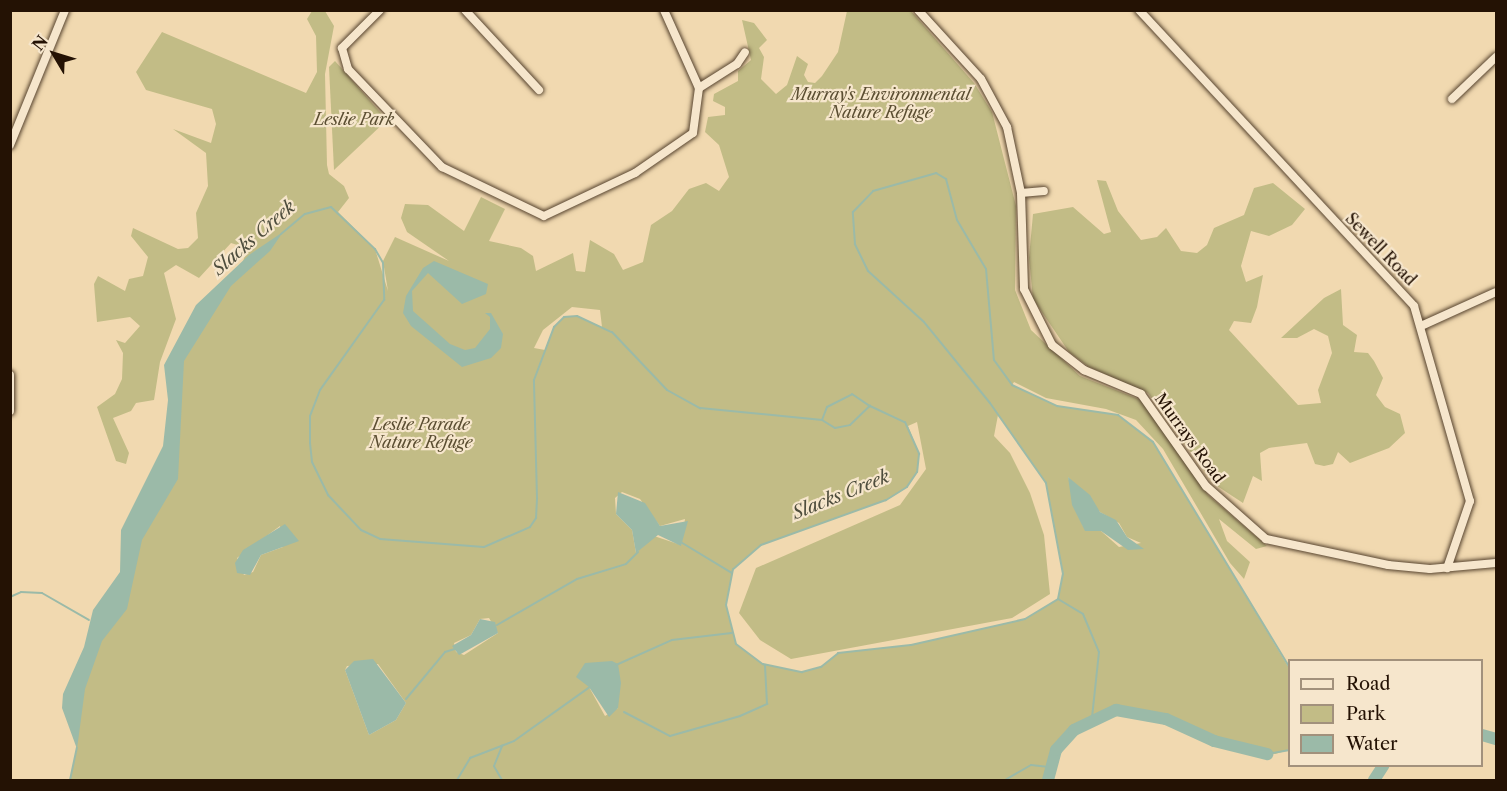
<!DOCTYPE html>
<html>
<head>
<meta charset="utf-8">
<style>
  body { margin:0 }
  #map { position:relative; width:1507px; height:791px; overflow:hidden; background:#f1d9b0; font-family:"Libre Caslon Text",serif }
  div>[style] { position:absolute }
  .green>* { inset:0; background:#c2bc86 }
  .water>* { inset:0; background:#9bbaa8 }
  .stream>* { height:2px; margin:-1px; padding:0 1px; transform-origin:1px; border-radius:1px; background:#9bbaa8 }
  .river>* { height:12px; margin:-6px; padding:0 6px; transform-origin:6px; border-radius:6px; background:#9bbaa8 }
  .roads { filter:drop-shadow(0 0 2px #57442f) drop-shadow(0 0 2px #57442f) }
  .minor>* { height:8px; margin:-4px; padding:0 4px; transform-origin:4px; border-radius:4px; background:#f6e6cc }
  span { translate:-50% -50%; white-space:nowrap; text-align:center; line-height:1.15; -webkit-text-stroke:4.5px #f6e6cc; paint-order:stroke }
  .park-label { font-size:16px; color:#5b4e32; font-style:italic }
  .street-label { font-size:16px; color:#241204 }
  .water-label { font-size:18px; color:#4e4d3d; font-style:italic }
  .frame { position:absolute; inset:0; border:12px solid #241204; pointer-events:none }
  .legend { position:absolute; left:1288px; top:659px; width:195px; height:108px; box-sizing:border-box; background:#f6e6cc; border:2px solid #a2917c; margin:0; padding:8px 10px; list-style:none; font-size:18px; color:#241204 }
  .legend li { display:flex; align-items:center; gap:12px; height:30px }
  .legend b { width:30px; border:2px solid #a2917c }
  .north { position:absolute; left:24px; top:24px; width:60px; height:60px; -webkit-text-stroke:4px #f6e6cc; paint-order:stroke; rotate:308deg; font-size:16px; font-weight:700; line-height:24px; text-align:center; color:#241204 }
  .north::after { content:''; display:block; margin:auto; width:21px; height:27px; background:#241204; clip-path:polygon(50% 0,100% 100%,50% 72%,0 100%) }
</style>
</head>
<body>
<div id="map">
  <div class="green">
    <i style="clip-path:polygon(evenodd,312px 11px,325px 11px,334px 26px,325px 74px,327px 165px,329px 174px,344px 186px,349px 198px,338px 212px,375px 249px,388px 291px,383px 261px,395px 237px,449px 261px,407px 232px,401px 218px,405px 204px,428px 205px,464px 231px,481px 197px,505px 209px,489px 241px,521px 248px,533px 256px,536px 271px,573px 253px,576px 271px,585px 272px,590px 240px,614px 254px,623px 270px,643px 262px,651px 225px,672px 211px,689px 189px,706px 183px,719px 191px,729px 177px,719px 145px,705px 132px,708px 117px,725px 115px,725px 107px,713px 101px,714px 94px,738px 81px,738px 71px,751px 60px,742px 20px,754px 23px,767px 40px,759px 48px,764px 57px,761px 79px,776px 94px,787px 85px,797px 56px,808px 64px,804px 75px,808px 82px,815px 83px,822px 76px,838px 52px,847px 11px,911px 11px,974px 83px,992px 112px,1016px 206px,1015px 290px,1031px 330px,1080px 376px,1141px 400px,1208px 495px,1267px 546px,1256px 549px,1219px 519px,1227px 541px,1250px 562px,1244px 579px,1230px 563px,1163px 449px,1136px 420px,1106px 409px,1046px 398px,1014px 382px,1012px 385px,1057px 406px,1118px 415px,1153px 442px,1289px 668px,1289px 750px,1275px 754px,1240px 749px,1166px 719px,1116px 710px,1074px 730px,1056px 750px,1048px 780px,70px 780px,77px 749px,72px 706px,169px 457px,172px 367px,240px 272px,247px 248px,231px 243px,199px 278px,176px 265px,164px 273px,176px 319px,160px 362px,154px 400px,136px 403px,131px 411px,113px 418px,129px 453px,126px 464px,116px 461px,97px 407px,115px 394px,122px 379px,123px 353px,116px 340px,125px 343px,140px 326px,130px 317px,97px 322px,94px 284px,98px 276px,125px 291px,129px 279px,143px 276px,148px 257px,131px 236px,133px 228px,178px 249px,188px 248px,198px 238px,196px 213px,208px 186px,206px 153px,173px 129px,211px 143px,216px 124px,212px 109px,146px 90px,136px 72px,162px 32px,306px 93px,317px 72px,316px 36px,307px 19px,312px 11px,572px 307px,600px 310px,602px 327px,577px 316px,564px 317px,554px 327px,545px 350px,534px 348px,543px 330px,572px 307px,312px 11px,998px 415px,1046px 483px,1063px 574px,1058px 599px,1025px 619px,911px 645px,838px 653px,821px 667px,802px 672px,763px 664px,736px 644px,726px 605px,733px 569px,761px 545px,886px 500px,907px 487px,917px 472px,919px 454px,908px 426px,917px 422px,926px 469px,900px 505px,756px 568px,739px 613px,760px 640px,791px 659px,1012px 618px,1050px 594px,1044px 535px,1030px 493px,1010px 453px,994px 436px,998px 415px,312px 11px,1068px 477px,1100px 512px,1119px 523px,1127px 537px,1141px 543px,1119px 547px,1101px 531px,1083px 526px,1068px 477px,312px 11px,622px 492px,640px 499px,660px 526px,685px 519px,681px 545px,654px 536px,636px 553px,632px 530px,616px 514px,615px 498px,622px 492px,312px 11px,280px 526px,283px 547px,261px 555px,253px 572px,244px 575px,237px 558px,280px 526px,312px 11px,489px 618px,498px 633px,464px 655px,456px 652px,454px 643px,471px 635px,480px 619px,489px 618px,312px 11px,378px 664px,406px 703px,396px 720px,369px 735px,345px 670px,347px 666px,378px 664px,312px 11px,617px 664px,618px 708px,605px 716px,589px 687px,617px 664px)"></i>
    <i style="clip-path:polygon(335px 61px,387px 120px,334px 170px,329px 67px)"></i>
    <i style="clip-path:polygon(1097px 180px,1106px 181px,1118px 211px,1141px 240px,1157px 237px,1166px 228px,1181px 251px,1197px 253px,1207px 245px,1214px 228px,1244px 215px,1254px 188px,1273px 183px,1305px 209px,1292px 225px,1269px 236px,1251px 231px,1241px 266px,1246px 282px,1263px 275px,1257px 307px,1251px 323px,1234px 321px,1229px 330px,1298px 405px,1321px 403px,1318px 390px,1332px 353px,1328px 336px,1314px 329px,1297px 338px,1281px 338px,1324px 298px,1341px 289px,1343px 325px,1357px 335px,1354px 352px,1368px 353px,1374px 361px,1383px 378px,1376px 395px,1385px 407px,1400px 414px,1405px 433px,1389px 448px,1350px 463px,1338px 452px,1333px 464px,1324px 466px,1315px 464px,1307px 443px,1269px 448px,1260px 453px,1262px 481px,1253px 476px,1243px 503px,1214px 484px,1148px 393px,1089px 367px,1069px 352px,1033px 299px,1029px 258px,1033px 214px,1073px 207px,1104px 234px,1111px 232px)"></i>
  </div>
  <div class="water">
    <i style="clip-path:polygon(283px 232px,270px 251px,231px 286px,184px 361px,178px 479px,142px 540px,127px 609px,102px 641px,85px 689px,77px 749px,62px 708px,63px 694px,84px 647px,93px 610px,120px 572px,121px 530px,163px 446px,168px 400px,164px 365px,196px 305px,249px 255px)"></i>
    <i style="clip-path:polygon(434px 261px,488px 284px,486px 294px,462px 304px,428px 273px,412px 291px,413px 311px,450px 344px,465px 350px,475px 348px,490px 329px,490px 317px,485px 313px,491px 313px,503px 334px,501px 348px,491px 358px,462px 367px,411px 326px,403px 313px,406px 296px,423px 268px)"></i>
    <i style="clip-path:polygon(1068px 477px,1090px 495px,1100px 512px,1116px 520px,1127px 537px,1144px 549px,1128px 550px,1101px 531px,1085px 531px,1072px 505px)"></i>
    <i style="clip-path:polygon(618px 492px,645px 503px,660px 526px,688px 521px,681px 546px,658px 535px,636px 553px,632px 530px,616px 514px)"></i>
    <i style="clip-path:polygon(285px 524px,299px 541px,261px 555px,250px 575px,237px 573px,235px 563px,243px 550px)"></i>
    <i style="clip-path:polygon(480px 619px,495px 622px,498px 633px,459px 655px,452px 646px,471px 635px)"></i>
    <i style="clip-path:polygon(373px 659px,406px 703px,396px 720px,369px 735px,345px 670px,354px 661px)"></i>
    <i style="clip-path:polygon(612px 661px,618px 664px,621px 683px,618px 708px,609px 717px,589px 687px,576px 677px,585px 663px)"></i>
  </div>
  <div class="stream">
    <i style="left:281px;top:234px;width:31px;rotate:-40deg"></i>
    <i style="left:305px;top:214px;width:27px;rotate:-15deg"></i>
    <i style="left:331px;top:207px;width:61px;rotate:43.7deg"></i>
    <i style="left:375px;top:249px;width:16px;rotate:60deg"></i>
    <i style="left:383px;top:263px;width:37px;rotate:88deg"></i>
    <i style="left:384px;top:300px;width:110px;rotate:125.4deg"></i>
    <i style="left:320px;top:390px;width:28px;rotate:111deg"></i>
    <i style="left:310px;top:416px;width:27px;rotate:90deg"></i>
    <i style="left:310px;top:443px;width:19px;rotate:84deg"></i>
    <i style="left:312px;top:462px;width:37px;rotate:64deg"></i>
    <i style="left:328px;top:495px;width:48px;rotate:46.7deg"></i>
    <i style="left:361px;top:530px;width:21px;rotate:25deg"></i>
    <i style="left:380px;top:539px;width:104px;rotate:4.4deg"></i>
    <i style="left:484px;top:547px;width:50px;rotate:-23.5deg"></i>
    <i style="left:530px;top:527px;width:11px;rotate:-56deg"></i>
    <i style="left:536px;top:518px;width:20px;rotate:-87deg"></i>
    <i style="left:537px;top:498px;width:118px;rotate:-91.5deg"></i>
    <i style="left:534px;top:380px;width:57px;rotate:-69.3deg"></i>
    <i style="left:554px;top:327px;width:14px;rotate:-45deg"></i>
    <i style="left:564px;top:317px;width:13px;rotate:-4deg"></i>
    <i style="left:577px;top:316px;width:38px;rotate:25deg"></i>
    <i style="left:612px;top:332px;width:80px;rotate:46.5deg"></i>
    <i style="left:667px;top:390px;width:38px;rotate:29deg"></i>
    <i style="left:700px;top:408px;width:123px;rotate:5.6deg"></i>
    <i style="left:822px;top:420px;width:15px;rotate:32deg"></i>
    <i style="left:835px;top:428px;width:15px;rotate:-11deg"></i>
    <i style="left:850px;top:425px;width:28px;rotate:-44deg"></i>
    <i style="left:870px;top:406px;width:38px;rotate:25deg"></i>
    <i style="left:905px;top:422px;width:35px;rotate:66deg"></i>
    <i style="left:919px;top:454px;width:18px;rotate:96deg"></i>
    <i style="left:917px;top:472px;width:18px;rotate:124deg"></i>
    <i style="left:907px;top:487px;width:25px;rotate:148deg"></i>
    <i style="left:886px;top:500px;width:133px;rotate:160.2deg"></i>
    <i style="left:761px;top:545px;width:37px;rotate:139deg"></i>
    <i style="left:733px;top:569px;width:37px;rotate:101deg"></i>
    <i style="left:726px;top:605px;width:40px;rotate:75.6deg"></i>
    <i style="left:736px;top:644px;width:34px;rotate:37deg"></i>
    <i style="left:763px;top:664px;width:40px;rotate:12deg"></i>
    <i style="left:802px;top:672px;width:20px;rotate:-15deg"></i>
    <i style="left:821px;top:667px;width:22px;rotate:-39deg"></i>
    <i style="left:838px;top:653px;width:73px;rotate:-6.3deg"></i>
    <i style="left:911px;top:645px;width:117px;rotate:-12.8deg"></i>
    <i style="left:1025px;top:619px;width:39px;rotate:-31deg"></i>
    <i style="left:1058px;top:599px;width:25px;rotate:-79deg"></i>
    <i style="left:1063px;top:574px;width:93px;rotate:-100.6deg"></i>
    <i style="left:1046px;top:483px;width:98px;rotate:-125deg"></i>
    <i style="left:990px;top:403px;width:104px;rotate:-129.2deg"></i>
    <i style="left:924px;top:322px;width:76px;rotate:-137.7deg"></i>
    <i style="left:868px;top:271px;width:30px;rotate:-116deg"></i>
    <i style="left:855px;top:244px;width:32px;rotate:-94deg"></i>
    <i style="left:853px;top:212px;width:29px;rotate:-46deg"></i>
    <i style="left:873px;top:191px;width:66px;rotate:-15.9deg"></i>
    <i style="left:936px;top:173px;width:12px;rotate:31deg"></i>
    <i style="left:946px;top:179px;width:42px;rotate:75deg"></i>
    <i style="left:957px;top:220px;width:57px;rotate:59.4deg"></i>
    <i style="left:986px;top:269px;width:91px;rotate:85deg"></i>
    <i style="left:994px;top:360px;width:31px;rotate:54deg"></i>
    <i style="left:1012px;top:385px;width:50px;rotate:25deg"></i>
    <i style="left:1057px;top:406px;width:62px;rotate:8.4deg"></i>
    <i style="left:1118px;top:415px;width:44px;rotate:37.6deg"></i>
    <i style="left:1153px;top:442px;width:264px;rotate:58.8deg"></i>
    <i style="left:822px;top:420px;width:14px;rotate:-69deg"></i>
    <i style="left:827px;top:407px;width:28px;rotate:-27deg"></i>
    <i style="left:852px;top:394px;width:22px;rotate:34deg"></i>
    <i style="left:679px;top:541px;width:62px;rotate:31.1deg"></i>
    <i style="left:10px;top:597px;width:12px;rotate:-24deg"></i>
    <i style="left:21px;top:592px;width:21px;rotate:3deg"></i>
    <i style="left:42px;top:593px;width:54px;rotate:29.9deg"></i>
    <i style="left:1058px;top:599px;width:29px;rotate:31deg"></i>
    <i style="left:1083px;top:614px;width:41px;rotate:67.2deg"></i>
    <i style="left:1099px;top:652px;width:66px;rotate:96.1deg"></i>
    <i style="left:497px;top:625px;width:92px;rotate:-29.9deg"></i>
    <i style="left:577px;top:579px;width:51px;rotate:-17deg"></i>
    <i style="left:626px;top:564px;width:17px;rotate:-45deg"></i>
    <i style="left:616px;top:665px;width:61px;rotate:-24.1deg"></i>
    <i style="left:672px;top:640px;width:60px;rotate:-6.7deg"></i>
    <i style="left:406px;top:699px;width:61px;rotate:-50.3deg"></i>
    <i style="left:445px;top:652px;width:10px;rotate:-17deg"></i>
    <i style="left:624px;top:712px;width:52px;rotate:27.6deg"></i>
    <i style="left:670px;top:736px;width:73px;rotate:-15.9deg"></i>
    <i style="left:740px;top:716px;width:30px;rotate:-24deg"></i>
    <i style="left:767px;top:704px;width:39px;rotate:-93deg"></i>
    <i style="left:1267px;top:754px;width:23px;rotate:-10deg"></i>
    <i style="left:70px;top:780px;width:33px;rotate:-78deg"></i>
    <i style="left:457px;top:780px;width:26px;rotate:-59deg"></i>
    <i style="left:470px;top:758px;width:47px;rotate:-21.1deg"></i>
    <i style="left:514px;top:741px;width:95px;rotate:-35.5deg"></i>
    <i style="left:502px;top:780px;width:16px;rotate:-120deg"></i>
    <i style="left:494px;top:766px;width:22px;rotate:-68deg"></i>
    <i style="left:1005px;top:780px;width:30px;rotate:-30deg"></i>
    <i style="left:1031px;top:765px;width:18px;rotate:6deg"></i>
  </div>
  <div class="river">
    <i style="left:1482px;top:735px;width:15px;rotate:16deg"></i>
    <i style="left:1048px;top:780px;width:31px;rotate:-75deg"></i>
    <i style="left:1056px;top:750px;width:27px;rotate:-48deg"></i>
    <i style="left:1074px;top:730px;width:47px;rotate:-25.5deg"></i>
    <i style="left:1116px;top:710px;width:51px;rotate:10.2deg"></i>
    <i style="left:1166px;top:719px;width:53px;rotate:24.6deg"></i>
    <i style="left:1214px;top:741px;width:55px;rotate:13.8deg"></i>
    <i style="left:1374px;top:780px;width:17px;rotate:-57deg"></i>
  </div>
  <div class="roads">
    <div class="minor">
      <i style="left:380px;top:10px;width:54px;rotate:135deg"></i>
      <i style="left:342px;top:48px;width:22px;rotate:74deg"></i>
      <i style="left:348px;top:69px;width:136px;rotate:46.2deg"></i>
      <i style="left:442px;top:167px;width:113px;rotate:25.7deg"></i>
      <i style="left:544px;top:216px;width:101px;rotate:-25.3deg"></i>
      <i style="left:635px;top:173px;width:70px;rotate:-34.6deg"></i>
      <i style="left:693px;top:133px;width:45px;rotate:-82.4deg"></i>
      <i style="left:699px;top:88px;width:85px;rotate:-114.2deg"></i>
      <i style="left:465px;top:10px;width:109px;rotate:47.2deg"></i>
      <i style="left:918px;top:10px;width:93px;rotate:47.6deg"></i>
      <i style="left:981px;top:79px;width:55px;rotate:61.6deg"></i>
      <i style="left:1007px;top:127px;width:67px;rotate:78deg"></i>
      <i style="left:1021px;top:193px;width:96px;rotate:88.2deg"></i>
      <i style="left:1024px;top:289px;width:63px;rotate:63.4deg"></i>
      <i style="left:1052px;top:345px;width:41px;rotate:38deg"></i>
      <i style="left:1084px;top:370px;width:62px;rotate:22.8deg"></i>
      <i style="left:1141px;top:394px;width:113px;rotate:54.8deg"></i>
      <i style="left:1206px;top:486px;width:80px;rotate:41.5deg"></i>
      <i style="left:1266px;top:539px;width:125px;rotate:12deg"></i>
      <i style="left:1388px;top:565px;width:42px;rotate:5.4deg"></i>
      <i style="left:1430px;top:569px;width:66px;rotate:-5.2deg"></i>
      <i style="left:1139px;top:10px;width:404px;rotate:47.1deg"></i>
      <i style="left:1414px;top:306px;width:203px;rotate:74deg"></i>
      <i style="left:1470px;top:501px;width:71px;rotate:108.9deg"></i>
      <i style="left:699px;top:88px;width:45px;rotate:-32.3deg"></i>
      <i style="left:737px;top:64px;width:14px;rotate:-56deg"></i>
      <i style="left:1452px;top:99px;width:61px;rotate:-43.7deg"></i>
      <i style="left:10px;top:145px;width:146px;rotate:-67.8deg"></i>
      <i style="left:1021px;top:193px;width:23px;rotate:-5deg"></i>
      <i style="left:1421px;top:326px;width:82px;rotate:-24.4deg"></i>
      <i style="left:10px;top:375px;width:36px;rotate:90deg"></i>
    </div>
  </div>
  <div class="park-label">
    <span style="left:881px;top:103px">Murray's Environmental<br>Nature Refuge</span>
    <span style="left:354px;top:119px">Leslie Park</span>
    <span style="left:421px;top:433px">Leslie Parade<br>Nature Refuge</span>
  </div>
  <div class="street-label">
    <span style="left:1381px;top:249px;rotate:46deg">Sewell Road</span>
    <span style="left:1190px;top:438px;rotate:54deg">Murrays Road</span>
  </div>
  <div class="water-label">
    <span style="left:254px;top:238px;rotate:-41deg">Slacks Creek</span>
    <span style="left:841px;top:495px;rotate:-22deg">Slacks Creek</span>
  </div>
  <div class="frame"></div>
  <ul class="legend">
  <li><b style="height:8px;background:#f6e6cc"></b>Road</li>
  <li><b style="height:16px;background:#c2bc86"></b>Park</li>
  <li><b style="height:16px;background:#9bbaa8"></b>Water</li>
  </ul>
  <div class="north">N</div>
</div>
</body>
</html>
